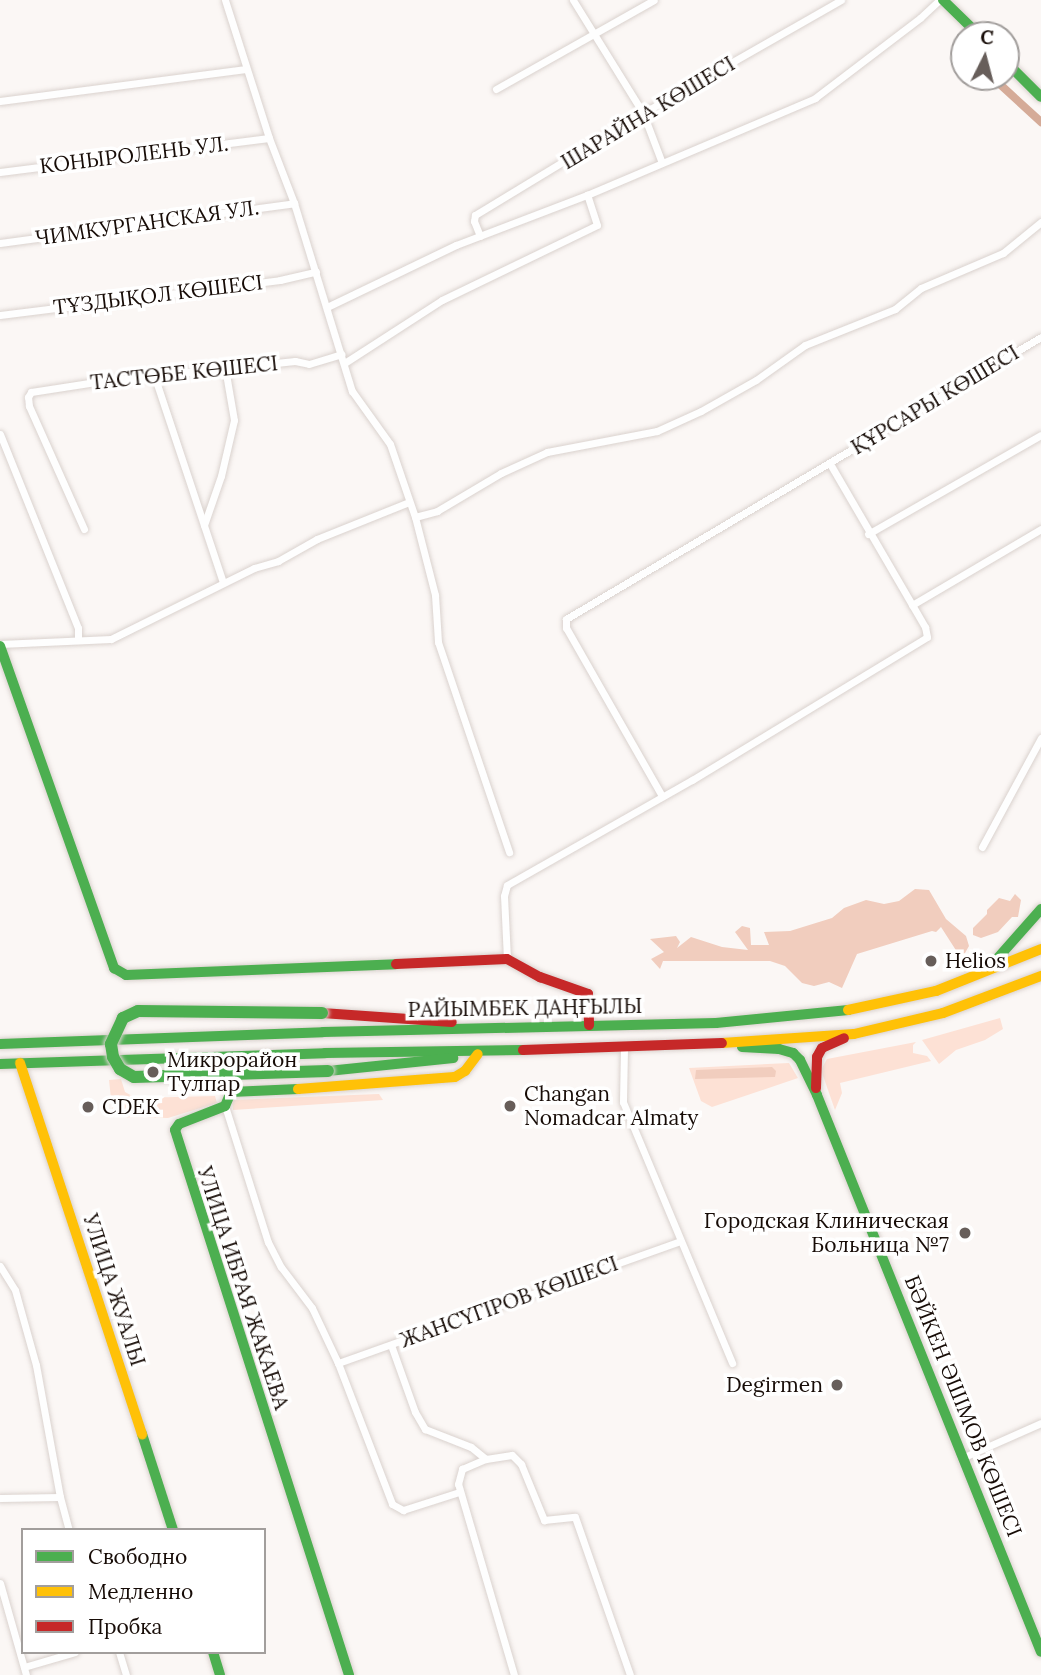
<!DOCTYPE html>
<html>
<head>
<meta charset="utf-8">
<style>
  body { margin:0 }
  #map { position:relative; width:1041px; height:1675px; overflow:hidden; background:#fbf7f5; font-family:Lora,serif }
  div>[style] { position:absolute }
  .green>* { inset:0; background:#fde1d5 }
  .forest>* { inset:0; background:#f1cdbe }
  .canal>* { height:8px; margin:-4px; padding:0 4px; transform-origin:4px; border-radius:4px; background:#d5ab98 }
  .roads { filter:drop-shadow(0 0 2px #dad2ce) drop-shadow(0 0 2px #dad2ce) }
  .street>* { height:7px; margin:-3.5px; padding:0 3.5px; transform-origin:3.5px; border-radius:3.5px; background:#fefefe }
  .fast>* { height:10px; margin:-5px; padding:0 5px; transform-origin:5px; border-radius:5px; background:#4caf50 }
  .slow>* { height:10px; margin:-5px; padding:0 5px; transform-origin:5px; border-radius:5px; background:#ffc107 }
  .jam>* { height:10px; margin:-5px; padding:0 5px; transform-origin:5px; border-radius:5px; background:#c62828 }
  .bridges { filter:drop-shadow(0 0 2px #dad2ce) drop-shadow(0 0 2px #dad2ce) }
  .fast-bridge>* { height:12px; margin:-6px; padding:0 6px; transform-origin:6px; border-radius:6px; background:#4caf50 }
  .dots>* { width:19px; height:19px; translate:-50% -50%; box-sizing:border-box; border:4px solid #fff; border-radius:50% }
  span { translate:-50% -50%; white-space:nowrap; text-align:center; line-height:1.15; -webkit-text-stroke:7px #fff; paint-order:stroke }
  .street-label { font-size:21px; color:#170c07 }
  .poi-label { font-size:21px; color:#170c07 }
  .left { translate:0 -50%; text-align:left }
  .right { translate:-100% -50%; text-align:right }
  .legend { position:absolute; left:21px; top:1528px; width:245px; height:126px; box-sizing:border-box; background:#fff; border:2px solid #a29e9c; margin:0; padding:9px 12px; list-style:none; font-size:21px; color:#170c07 }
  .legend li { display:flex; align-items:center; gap:14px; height:35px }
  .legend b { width:35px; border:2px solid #a29e9c }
  .north { position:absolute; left:950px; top:21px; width:70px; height:70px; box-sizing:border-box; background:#fff; border:2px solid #a29e9c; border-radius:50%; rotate:6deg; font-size:19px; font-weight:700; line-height:28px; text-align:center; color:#170c07 }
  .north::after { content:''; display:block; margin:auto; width:24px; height:32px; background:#675e5a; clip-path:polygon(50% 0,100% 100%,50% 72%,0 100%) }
</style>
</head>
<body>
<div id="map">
  <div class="green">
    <i style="clip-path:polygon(1000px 1018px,1003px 1029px,985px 1040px,956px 1050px,939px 1064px,922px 1040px)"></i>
    <i style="clip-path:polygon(916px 1042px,913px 1045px,913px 1053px,927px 1056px,931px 1061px,840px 1083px,842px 1093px,835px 1110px,821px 1070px,827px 1059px)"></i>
    <i style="clip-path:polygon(789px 1063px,798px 1078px,712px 1107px,701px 1101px,689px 1068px)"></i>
    <i style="clip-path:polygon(121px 1079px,125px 1092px,136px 1098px,215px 1096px,217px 1103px,168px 1118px,113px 1117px,109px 1080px)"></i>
    <i style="clip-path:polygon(379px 1094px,383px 1100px,233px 1110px,232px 1100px)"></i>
  </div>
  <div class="forest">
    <i style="clip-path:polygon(915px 889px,929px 890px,946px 919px,966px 936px,969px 946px,965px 953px,959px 955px,941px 927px,936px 932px,932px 931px,857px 954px,842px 988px,829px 982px,814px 986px,802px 983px,785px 966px,770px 961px,663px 961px,660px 969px,651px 959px,664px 952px,650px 939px,676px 936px,680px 942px,677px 948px,691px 937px,722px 947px,748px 950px,735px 932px,742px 926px,750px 928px,751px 945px,769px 945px,764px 932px,790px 931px,832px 918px,844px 908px,866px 900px,884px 904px,899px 901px)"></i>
    <i style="clip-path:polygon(1015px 894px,1021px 900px,1018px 917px,1012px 917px,998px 932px,981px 938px,973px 935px,973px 928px,987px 914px,987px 910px,999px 898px,1010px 901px)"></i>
    <i style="clip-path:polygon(772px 1067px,776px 1071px,775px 1077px,695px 1079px,696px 1070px)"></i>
  </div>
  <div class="canal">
    <i style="left:992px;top:77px;width:67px;rotate:42.6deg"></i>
  </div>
  <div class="roads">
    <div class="street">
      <i style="left:225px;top:0;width:145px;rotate:72.3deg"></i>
      <i style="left:269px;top:138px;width:70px;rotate:69deg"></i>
      <i style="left:294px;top:203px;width:197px;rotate:72.9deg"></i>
      <i style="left:352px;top:391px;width:65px;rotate:54.4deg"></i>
      <i style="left:390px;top:444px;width:77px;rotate:71.1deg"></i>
      <i style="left:415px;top:517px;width:81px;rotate:75.6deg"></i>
      <i style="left:435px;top:595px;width:47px;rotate:86.3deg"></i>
      <i style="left:438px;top:642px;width:222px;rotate:71.3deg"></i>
      <i style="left:573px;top:0;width:133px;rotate:58.2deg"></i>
      <i style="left:643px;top:113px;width:53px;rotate:69.2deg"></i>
      <i style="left:496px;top:89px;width:181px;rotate:-29.4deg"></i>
      <i style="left:0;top:101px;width:248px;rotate:-7.4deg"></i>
      <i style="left:0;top:172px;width:271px;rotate:-7.2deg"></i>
      <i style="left:480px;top:236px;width:16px;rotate:-112deg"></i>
      <i style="left:474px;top:221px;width:6px;rotate:-81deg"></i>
      <i style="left:475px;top:215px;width:197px;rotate:-31.3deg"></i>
      <i style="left:643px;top:113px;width:228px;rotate:-29.7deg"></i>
      <i style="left:0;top:243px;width:297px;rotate:-7.7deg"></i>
      <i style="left:327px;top:307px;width:143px;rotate:-25.7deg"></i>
      <i style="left:456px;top:245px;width:140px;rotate:-20.9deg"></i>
      <i style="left:587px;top:195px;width:248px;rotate:-23deg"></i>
      <i style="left:815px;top:98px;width:132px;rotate:-37.3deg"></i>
      <i style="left:920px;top:18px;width:26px;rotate:-43deg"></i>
      <i style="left:0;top:315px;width:282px;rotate:-7.1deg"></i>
      <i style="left:280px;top:280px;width:37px;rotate:-13deg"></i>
      <i style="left:346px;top:362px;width:114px;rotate:-32.9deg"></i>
      <i style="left:442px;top:300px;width:172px;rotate:-25.8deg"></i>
      <i style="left:597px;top:225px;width:32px;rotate:-108deg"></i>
      <i style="left:154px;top:375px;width:219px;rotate:71.6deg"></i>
      <i style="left:0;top:434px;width:209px;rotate:68.1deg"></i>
      <i style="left:78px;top:628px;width:12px;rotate:90deg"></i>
      <i style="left:415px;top:517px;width:23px;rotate:-15deg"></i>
      <i style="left:437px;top:511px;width:74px;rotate:-30.7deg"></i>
      <i style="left:501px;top:473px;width:51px;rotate:-24.5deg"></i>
      <i style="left:547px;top:452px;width:112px;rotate:-10.8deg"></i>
      <i style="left:657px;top:431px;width:48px;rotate:-24.4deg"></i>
      <i style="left:701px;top:411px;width:63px;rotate:-29.4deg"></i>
      <i style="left:756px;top:380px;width:60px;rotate:-35.5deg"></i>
      <i style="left:805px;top:345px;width:97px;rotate:-21.8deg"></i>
      <i style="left:895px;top:309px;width:33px;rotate:-39deg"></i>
      <i style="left:921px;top:288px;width:89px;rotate:-23.1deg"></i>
      <i style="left:1003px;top:253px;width:49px;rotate:-39.2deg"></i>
      <i style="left:204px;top:525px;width:52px;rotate:-70.9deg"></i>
      <i style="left:221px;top:476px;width:57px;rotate:-76.9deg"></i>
      <i style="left:234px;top:420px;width:53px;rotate:-99.8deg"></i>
      <i style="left:84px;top:529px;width:135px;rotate:-114.1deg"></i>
      <i style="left:29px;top:406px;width:9px;rotate:-96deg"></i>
      <i style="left:28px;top:397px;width:6px;rotate:-59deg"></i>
      <i style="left:31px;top:392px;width:72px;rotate:-8.8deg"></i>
      <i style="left:102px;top:381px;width:194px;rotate:-5.9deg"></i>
      <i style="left:295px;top:361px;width:14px;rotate:12deg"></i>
      <i style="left:309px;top:364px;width:34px;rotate:-17deg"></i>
      <i style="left:868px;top:534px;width:199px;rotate:-29.8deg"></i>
      <i style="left:912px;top:605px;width:150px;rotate:-30.5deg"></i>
      <i style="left:0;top:644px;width:111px;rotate:-2.6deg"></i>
      <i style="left:111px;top:639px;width:160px;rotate:-26.4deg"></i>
      <i style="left:254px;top:568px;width:25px;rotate:-16deg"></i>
      <i style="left:278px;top:561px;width:45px;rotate:-29.4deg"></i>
      <i style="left:317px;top:539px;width:99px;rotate:-21.9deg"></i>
      <i style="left:662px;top:796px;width:193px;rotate:-119.7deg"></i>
      <i style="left:566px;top:628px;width:9px;rotate:-90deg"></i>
      <i style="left:566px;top:619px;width:552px;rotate:-30.7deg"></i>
      <i style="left:982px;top:847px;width:124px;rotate:-61.6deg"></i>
      <i style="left:507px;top:959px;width:63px;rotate:-92.7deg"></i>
      <i style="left:504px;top:896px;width:11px;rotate:-75deg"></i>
      <i style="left:507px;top:885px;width:213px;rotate:-29.6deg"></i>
      <i style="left:692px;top:780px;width:275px;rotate:-31.3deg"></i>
      <i style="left:927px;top:637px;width:10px;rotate:-101deg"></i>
      <i style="left:925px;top:627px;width:189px;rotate:-120.2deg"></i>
      <i style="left:624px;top:1049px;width:53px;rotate:91.1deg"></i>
      <i style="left:623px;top:1102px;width:283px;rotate:67.3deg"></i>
      <i style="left:225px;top:1106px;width:143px;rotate:72.5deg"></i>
      <i style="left:268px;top:1242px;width:28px;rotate:63deg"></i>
      <i style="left:281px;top:1267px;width:51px;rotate:52.9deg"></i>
      <i style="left:312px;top:1308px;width:61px;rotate:64.7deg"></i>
      <i style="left:338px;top:1363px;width:151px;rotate:69deg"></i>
      <i style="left:392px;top:1504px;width:13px;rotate:29deg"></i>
      <i style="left:403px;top:1510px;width:59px;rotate:-17.8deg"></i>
      <i style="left:0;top:1266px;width:28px;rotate:58deg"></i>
      <i style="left:15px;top:1290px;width:78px;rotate:74.4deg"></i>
      <i style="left:36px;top:1365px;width:134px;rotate:79.7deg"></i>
      <i style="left:60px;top:1497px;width:34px;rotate:75deg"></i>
      <i style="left:391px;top:1345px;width:71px;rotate:70.3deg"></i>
      <i style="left:415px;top:1412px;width:20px;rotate:60deg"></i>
      <i style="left:425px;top:1429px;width:49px;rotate:21.4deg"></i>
      <i style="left:471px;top:1447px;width:19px;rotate:39deg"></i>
      <i style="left:338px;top:1363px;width:363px;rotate:-19.6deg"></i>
      <i style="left:962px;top:1458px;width:86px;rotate:-23.9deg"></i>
      <i style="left:0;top:1498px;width:60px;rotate:-1deg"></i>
      <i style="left:0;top:1583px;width:96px;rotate:74.2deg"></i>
      <i style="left:119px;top:1652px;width:24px;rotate:73deg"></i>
      <i style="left:24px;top:1667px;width:53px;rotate:-16.4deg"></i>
      <i style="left:514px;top:1675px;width:199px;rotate:-106.3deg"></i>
      <i style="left:458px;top:1484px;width:16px;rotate:-75deg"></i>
      <i style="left:462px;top:1469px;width:26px;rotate:-23deg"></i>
      <i style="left:486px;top:1459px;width:26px;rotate:-9deg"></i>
      <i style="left:512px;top:1455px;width:13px;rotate:45deg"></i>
      <i style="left:521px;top:1464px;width:61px;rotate:67.7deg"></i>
      <i style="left:544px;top:1520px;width:31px;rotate:-6deg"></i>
      <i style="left:575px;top:1517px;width:167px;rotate:70.8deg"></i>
    </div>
    <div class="fast">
      <i style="left:943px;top:0;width:50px;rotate:44.2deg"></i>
      <i style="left:1006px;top:62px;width:49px;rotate:45deg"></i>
      <i style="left:0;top:646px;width:342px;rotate:70.5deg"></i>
      <i style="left:114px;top:968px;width:14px;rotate:30deg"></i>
      <i style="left:126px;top:975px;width:270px;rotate:-2.3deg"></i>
      <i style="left:988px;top:969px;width:80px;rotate:-48.5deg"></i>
      <i style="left:0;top:1044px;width:323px;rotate:-2.1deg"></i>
      <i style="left:323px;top:1032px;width:393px;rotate:-1.3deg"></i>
      <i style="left:716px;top:1023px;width:133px;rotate:-5.6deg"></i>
      <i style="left:742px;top:1047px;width:37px;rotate:3deg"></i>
      <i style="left:779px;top:1049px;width:15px;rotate:16deg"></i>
      <i style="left:793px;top:1053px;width:10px;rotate:45deg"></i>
      <i style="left:800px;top:1060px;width:39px;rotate:64deg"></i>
      <i style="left:817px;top:1095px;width:600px;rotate:68.09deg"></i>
      <i style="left:0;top:1064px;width:325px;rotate:-1.9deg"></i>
      <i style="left:325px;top:1053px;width:198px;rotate:-0.9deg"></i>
      <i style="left:328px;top:1071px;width:126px;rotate:-5.9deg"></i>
      <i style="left:298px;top:1089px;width:67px;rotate:177.4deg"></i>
      <i style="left:231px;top:1092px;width:15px;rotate:113deg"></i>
      <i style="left:225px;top:1106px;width:49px;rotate:158.6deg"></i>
      <i style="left:179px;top:1124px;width:7px;rotate:124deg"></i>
      <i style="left:175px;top:1130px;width:572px;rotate:72.29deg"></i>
      <i style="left:142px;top:1434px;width:101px;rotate:72.1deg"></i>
      <i style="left:213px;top:1652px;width:24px;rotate:73deg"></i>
    </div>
    <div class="slow">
      <i style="left:848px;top:1010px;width:90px;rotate:-12.2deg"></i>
      <i style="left:936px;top:991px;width:113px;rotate:-21.8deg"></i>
      <i style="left:722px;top:1043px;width:132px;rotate:-3.9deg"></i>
      <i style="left:854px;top:1034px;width:91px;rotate:-13.3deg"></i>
      <i style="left:943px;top:1013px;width:105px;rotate:-20.7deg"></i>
      <i style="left:20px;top:1063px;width:391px;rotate:71.8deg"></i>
      <i style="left:298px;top:1089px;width:157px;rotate:-4.4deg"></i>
      <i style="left:455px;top:1077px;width:12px;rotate:-31deg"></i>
      <i style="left:465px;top:1071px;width:21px;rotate:-53deg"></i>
    </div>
    <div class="jam">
      <i style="left:396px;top:964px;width:111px;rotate:-2.6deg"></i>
      <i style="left:507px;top:959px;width:38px;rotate:29deg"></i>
      <i style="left:540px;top:977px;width:51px;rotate:19.5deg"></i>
      <i style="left:588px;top:994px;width:31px;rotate:88deg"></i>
      <i style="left:322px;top:1013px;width:130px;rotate:4deg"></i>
      <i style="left:523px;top:1050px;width:199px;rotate:-2deg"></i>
      <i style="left:816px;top:1088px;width:31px;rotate:-88deg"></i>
      <i style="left:817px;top:1057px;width:10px;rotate:-61deg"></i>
      <i style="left:822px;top:1048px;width:24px;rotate:-24deg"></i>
    </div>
  </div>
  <div class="bridges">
    <div class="fast-bridge">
      <i style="left:322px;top:1013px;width:184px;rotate:-179.4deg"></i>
      <i style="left:138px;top:1011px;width:17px;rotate:155deg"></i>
      <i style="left:123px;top:1018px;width:29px;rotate:115deg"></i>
      <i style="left:111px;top:1044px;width:13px;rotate:81deg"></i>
      <i style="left:113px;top:1057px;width:14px;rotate:60deg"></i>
      <i style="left:120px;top:1069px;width:16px;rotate:30deg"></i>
      <i style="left:134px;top:1077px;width:194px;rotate:-1.8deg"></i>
    </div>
  </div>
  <div class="dots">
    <i style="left:931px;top:961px;background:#675e5a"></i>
    <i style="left:153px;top:1072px;background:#675e5a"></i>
    <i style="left:510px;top:1106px;background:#675e5a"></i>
    <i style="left:88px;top:1107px;background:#675e5a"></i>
    <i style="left:965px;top:1233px;background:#675e5a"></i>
    <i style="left:837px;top:1385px;background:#675e5a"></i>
  </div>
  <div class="street-label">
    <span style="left:648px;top:113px;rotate:-31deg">ШАРАЙНА КӨШЕСІ</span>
    <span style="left:134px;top:155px;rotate:-7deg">КОНЫРОЛЕНЬ УЛ.</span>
    <span style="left:147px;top:223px;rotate:-8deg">ЧИМКУРГАНСКАЯ УЛ.</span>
    <span style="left:158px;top:295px;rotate:-7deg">ТҰЗДЫҚОЛ КӨШЕСІ</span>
    <span style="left:184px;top:373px;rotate:-6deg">ТАСТӨБЕ КӨШЕСІ</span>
    <span style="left:935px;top:400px;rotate:-31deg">ҚҰРСАРЫ КӨШЕСІ</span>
    <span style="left:525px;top:1008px;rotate:-1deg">РАЙЫМБЕК ДАҢҒЫЛЫ</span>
    <span style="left:243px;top:1288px;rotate:72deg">УЛИЦА ИБРАЯ ЖАКАЕВА</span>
    <span style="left:114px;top:1290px;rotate:72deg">УЛИЦА ЖУАЛЫ</span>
    <span style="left:509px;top:1302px;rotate:-20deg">ЖАНСҮГІРОВ КӨШЕСІ</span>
    <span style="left:963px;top:1406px;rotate:68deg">БӘЙКЕН ӘШІМОВ КӨШЕСІ</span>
  </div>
  <div class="poi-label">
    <span class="left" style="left:945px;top:961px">Helios</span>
    <span class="left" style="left:167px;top:1072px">Микрорайон<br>Тулпар</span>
    <span class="left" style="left:524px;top:1106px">Changan<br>Nomadcar Almaty</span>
    <span class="left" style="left:102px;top:1107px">CDEK</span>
    <span class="right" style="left:949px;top:1233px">Городская Клиническая<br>Больница №7</span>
    <span class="right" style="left:823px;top:1385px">Degirmen</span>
  </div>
  <ul class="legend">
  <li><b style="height:9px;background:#4caf50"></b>Свободно</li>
  <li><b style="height:9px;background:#ffc107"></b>Медленно</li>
  <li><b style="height:9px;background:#c62828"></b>Пробка</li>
  </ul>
  <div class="north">С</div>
</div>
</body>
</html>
